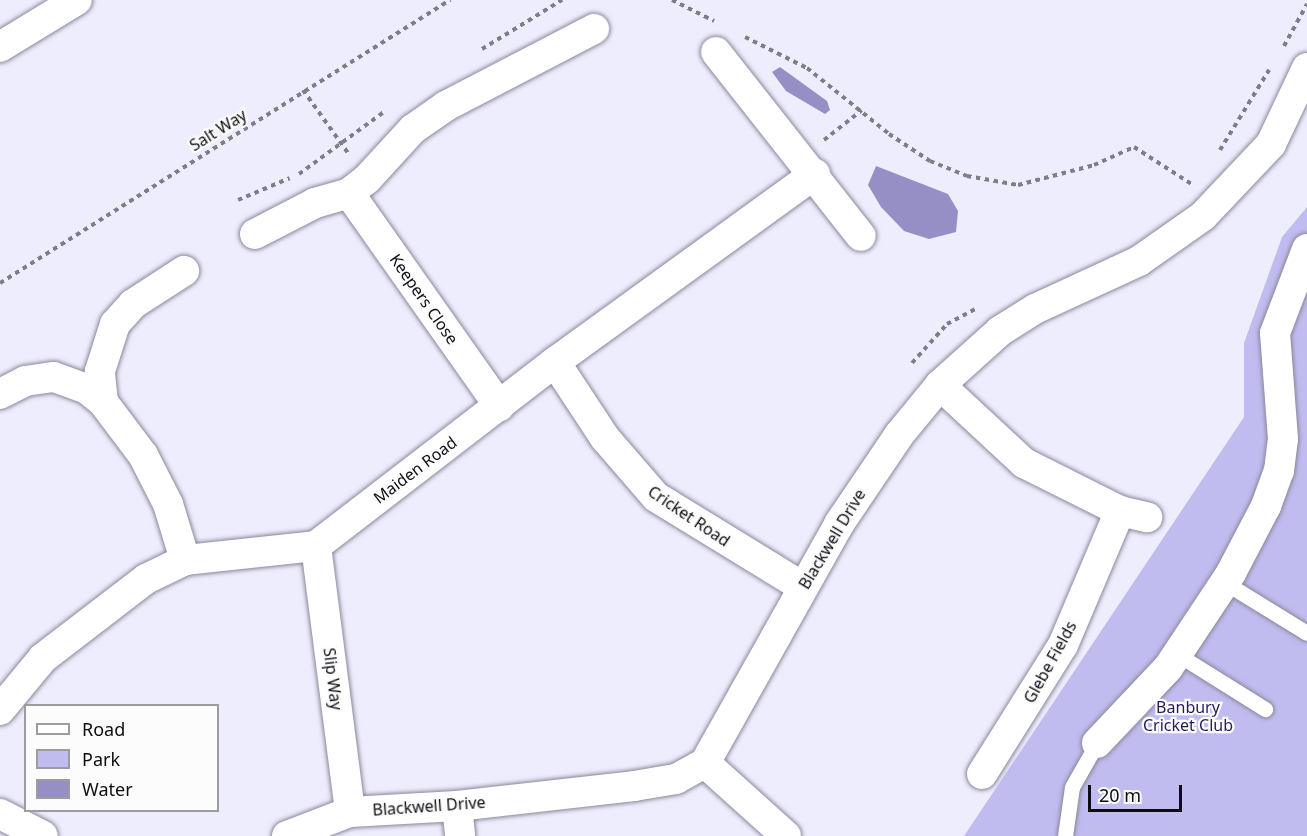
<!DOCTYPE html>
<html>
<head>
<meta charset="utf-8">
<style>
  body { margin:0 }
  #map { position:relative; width:1307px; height:836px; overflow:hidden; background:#eeedfe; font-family:"Noto Sans",sans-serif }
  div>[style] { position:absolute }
  .green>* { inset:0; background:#c1bcf0 }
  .water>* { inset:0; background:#958fc5 }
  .path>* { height:4px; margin-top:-2px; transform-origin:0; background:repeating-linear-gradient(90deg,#7e7d89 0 4.5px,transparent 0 9px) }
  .roads { filter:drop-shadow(0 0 2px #8a889b) drop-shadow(0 0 2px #8a889b) }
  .lane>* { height:15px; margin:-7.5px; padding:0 7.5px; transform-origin:7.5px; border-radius:7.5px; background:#fff }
  .street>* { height:30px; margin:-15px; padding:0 15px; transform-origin:15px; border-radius:15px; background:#fff }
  span { translate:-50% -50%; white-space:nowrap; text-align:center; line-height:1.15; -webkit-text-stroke:4.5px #fcfcfc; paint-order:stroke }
  .street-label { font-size:16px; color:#0d0d13 }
  .park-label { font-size:16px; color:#2a1a5a }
  .legend { position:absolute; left:24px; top:704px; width:195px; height:108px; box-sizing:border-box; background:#fcfcfc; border:2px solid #9c9c9f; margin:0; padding:8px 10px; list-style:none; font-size:18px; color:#0d0d13 }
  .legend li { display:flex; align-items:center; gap:12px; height:30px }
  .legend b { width:30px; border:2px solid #9c9c9f }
  .scale { position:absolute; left:1088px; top:785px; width:94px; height:27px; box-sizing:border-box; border:3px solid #0d0d13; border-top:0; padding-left:8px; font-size:18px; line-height:21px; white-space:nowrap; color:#0d0d13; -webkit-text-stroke:4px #fcfcfc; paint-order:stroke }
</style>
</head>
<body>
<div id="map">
  <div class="green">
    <i style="clip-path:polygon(1307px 207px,1307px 836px,964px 836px,1244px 417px,1244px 343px,1282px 237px)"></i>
  </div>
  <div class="water">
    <i style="clip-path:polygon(780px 67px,827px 101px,830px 110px,825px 114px,786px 91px,772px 72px)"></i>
    <i style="clip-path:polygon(876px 166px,948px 194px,958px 211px,956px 232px,929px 239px,904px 231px,881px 207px,868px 185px)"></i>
  </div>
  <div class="path">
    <i style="left:672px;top:0;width:47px;rotate:26.6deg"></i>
    <i style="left:745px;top:37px;width:69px;rotate:26.6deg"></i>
    <i style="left:807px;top:68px;width:105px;rotate:38.8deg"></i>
    <i style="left:889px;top:134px;width:49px;rotate:33.4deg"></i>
    <i style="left:930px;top:161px;width:40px;rotate:22deg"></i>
    <i style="left:967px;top:176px;width:52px;rotate:10deg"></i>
    <i style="left:1018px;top:185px;width:79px;rotate:-14.7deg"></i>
    <i style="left:1094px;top:165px;width:44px;rotate:-24.2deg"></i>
    <i style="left:1134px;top:147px;width:70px;rotate:32.8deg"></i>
    <i style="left:1284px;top:46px;width:48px;rotate:-61.3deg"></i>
    <i style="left:482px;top:49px;width:94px;rotate:-31.5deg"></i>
    <i style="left:303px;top:90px;width:77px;rotate:54.5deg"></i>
    <i style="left:824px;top:140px;width:48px;rotate:-38.3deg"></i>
    <i style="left:1220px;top:150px;width:94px;rotate:-58.5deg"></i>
    <i style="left:299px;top:174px;width:107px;rotate:-36.2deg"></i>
    <i style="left:238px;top:200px;width:56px;rotate:-22.9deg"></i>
    <i style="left:0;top:283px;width:532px;rotate:-32.17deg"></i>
    <i style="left:912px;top:363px;width:52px;rotate:-48.1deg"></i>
    <i style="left:947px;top:324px;width:32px;rotate:-28deg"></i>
  </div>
  <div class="roads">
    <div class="lane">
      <i style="left:1224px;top:582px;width:97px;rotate:31.6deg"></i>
      <i style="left:1177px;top:654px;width:104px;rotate:32deg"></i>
      <i style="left:1065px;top:836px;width:49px;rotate:-81.9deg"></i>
      <i style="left:1072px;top:787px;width:51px;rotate:-60.4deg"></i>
    </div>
    <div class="street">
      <i style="left:0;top:47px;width:90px;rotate:-31.4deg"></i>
      <i style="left:716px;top:52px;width:234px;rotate:51.8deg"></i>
      <i style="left:349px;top:193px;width:261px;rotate:54.8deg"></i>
      <i style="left:255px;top:234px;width:68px;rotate:-27.3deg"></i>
      <i style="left:315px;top:203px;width:35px;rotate:-16deg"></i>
      <i style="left:349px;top:193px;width:23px;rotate:-38deg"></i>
      <i style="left:367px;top:179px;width:68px;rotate:-47.4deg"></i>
      <i style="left:413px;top:129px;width:40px;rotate:-34.9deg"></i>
      <i style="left:446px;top:106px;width:167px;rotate:-27.5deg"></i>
      <i style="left:555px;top:362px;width:91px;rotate:56.7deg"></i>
      <i style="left:605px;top:438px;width:78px;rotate:49.2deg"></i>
      <i style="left:656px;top:497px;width:172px;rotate:31.5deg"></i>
      <i style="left:940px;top:385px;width:115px;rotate:42.9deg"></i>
      <i style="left:1024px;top:463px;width:107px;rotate:26.6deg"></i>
      <i style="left:1120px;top:511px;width:28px;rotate:13deg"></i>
      <i style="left:0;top:394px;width:28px;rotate:-27deg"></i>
      <i style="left:25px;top:381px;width:29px;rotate:-8deg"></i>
      <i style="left:54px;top:377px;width:35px;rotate:20deg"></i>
      <i style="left:87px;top:389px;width:21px;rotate:39deg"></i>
      <i style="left:103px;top:402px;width:66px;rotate:53deg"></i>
      <i style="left:143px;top:455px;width:55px;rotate:63deg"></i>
      <i style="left:168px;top:504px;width:59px;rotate:73.1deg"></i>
      <i style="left:103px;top:402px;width:31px;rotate:-96deg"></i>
      <i style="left:100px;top:371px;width:49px;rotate:-72.3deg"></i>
      <i style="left:115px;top:324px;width:27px;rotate:-48deg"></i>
      <i style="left:133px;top:304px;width:61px;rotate:-32.9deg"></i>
      <i style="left:316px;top:546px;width:268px;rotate:82.7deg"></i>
      <i style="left:0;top:710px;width:67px;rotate:-50.4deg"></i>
      <i style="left:43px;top:658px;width:130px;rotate:-37.5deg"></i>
      <i style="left:146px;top:579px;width:43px;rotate:-26deg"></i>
      <i style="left:185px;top:560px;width:132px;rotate:-6.1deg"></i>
      <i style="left:316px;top:546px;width:302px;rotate:-37.6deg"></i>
      <i style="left:555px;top:362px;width:321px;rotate:-35.9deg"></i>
      <i style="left:1097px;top:743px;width:103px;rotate:-46.6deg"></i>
      <i style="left:1168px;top:668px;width:114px;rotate:-56.4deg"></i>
      <i style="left:1231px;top:573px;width:76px;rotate:-62.4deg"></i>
      <i style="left:1266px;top:506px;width:37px;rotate:-70deg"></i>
      <i style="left:1279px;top:471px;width:32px;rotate:-83deg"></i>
      <i style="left:1283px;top:439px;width:106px;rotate:-94.3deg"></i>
      <i style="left:1275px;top:333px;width:90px;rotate:-69.1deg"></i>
      <i style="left:705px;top:763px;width:109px;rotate:42deg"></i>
      <i style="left:982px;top:774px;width:152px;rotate:-57.9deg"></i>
      <i style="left:1063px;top:645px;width:146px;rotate:-67deg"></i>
      <i style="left:457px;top:806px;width:30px;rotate:84deg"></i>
      <i style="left:0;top:814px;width:48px;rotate:27.1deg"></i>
      <i style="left:287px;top:836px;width:67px;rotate:-20.9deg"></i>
      <i style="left:350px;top:812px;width:107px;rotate:-3.2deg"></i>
      <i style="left:457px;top:806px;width:178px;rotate:-6.4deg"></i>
      <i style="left:634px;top:786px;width:43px;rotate:-9.5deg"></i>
      <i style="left:676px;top:779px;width:33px;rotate:-29deg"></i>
      <i style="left:705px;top:763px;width:274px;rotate:-60.7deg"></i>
      <i style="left:839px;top:524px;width:107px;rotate:-56deg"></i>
      <i style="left:899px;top:435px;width:65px;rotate:-50.6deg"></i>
      <i style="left:940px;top:385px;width:81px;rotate:-42deg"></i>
      <i style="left:1000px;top:331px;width:41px;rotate:-32.2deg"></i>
      <i style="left:1035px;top:309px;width:115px;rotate:-24.8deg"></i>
      <i style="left:1139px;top:261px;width:78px;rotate:-35.1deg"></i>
      <i style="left:1203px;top:216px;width:99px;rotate:-46.6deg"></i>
      <i style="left:1271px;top:144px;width:84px;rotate:-64.7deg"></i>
    </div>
  </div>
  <div class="street-label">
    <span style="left:218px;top:130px;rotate:-32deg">Salt Way</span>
    <span style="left:424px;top:299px;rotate:55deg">Keepers Close</span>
    <span style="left:415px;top:470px;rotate:-37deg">Maiden Road</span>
    <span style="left:689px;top:516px;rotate:34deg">Cricket Road</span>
    <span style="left:832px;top:539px;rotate:-59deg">Blackwell Drive</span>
    <span style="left:1050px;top:662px;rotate:-61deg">Glebe Fields</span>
    <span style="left:333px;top:679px;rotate:83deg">Slip Way</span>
    <span style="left:429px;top:806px;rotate:-4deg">Blackwell Drive</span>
  </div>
  <div class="park-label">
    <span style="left:1188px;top:716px">Banbury<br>Cricket Club</span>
  </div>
  <ul class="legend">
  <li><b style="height:8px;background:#fff"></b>Road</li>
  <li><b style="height:16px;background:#c1bcf0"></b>Park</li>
  <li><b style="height:16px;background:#958fc5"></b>Water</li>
  </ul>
  <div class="scale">20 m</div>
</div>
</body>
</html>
